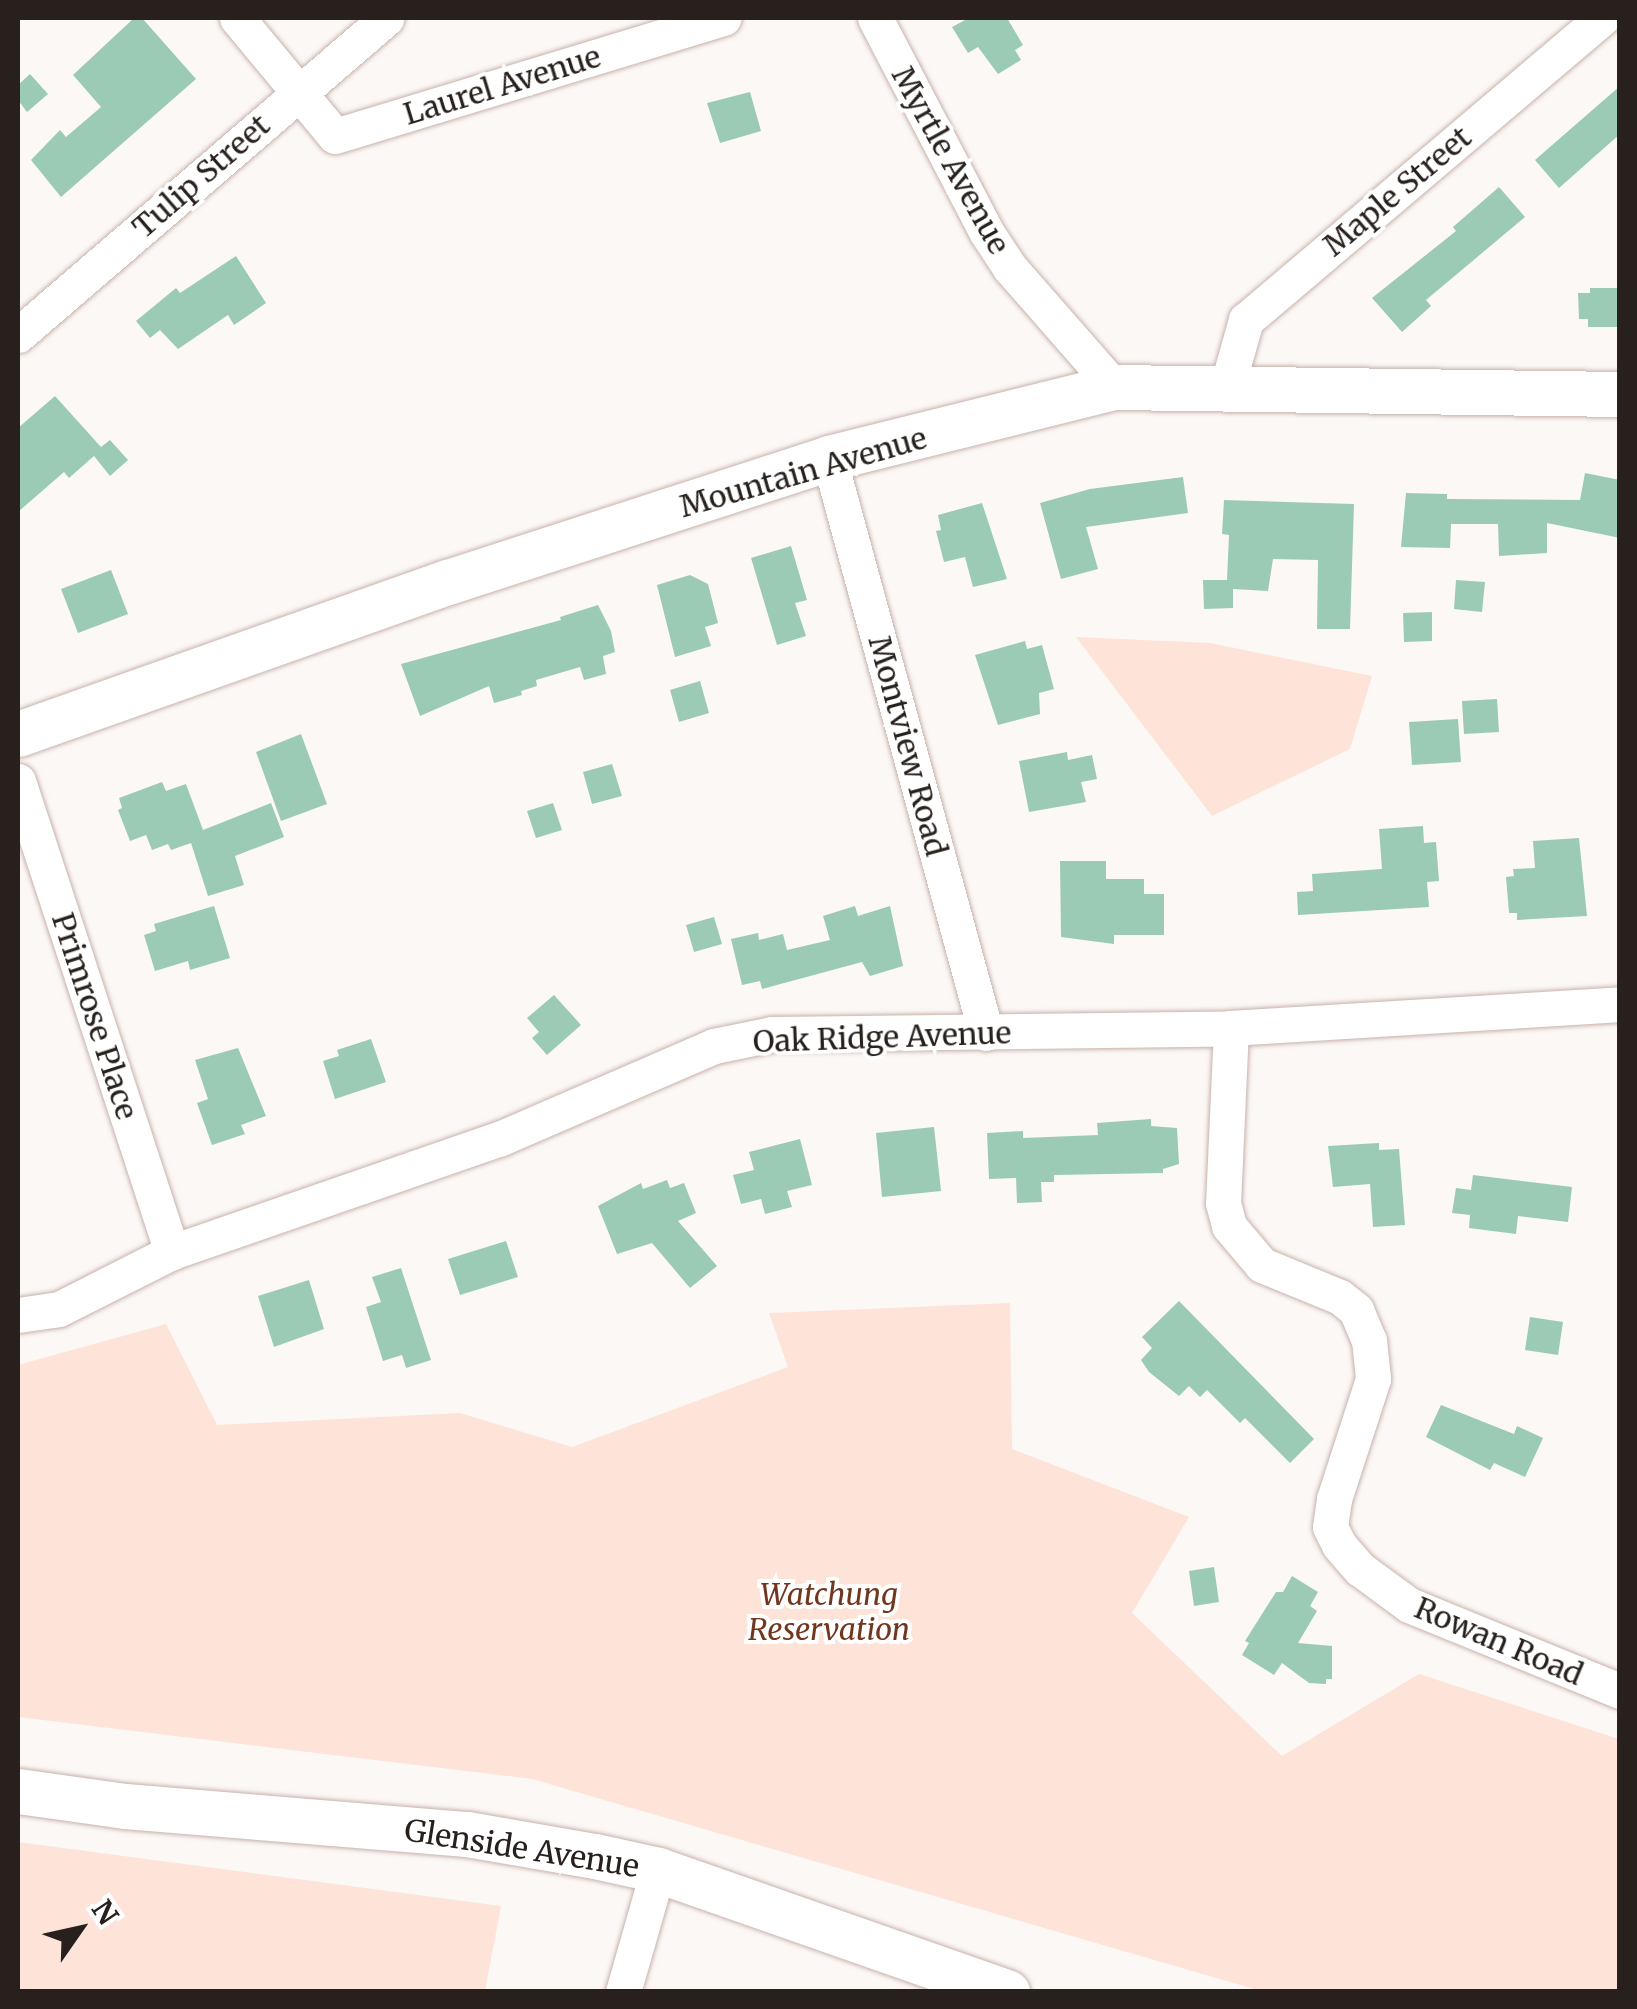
<!DOCTYPE html>
<html>
<head>
<meta charset="utf-8">
<style>
  body { margin:0 }
  #map { position:relative; width:1637px; height:2009px; overflow:hidden; background:#fcf8f6; font-family:Merriweather,serif }
  div>[style] { position:absolute }
  .green>* { inset:0; background:#fee3d9 }
  .building>* { inset:0; background:#9bcbb5 }
  .roads { filter:drop-shadow(0 0 2px #c7b2aa) drop-shadow(0 0 2px #c7b2aa) }
  .minor>* { height:35px; margin:-17.5px; padding:0 17.5px; transform-origin:17.5px; border-radius:17.5px; background:#fff }
  .major>* { height:45px; margin:-22.5px; padding:0 22.5px; transform-origin:22.5px; border-radius:22.5px; background:#fff }
  span { translate:-50% -50%; white-space:nowrap; text-align:center; line-height:1.15; -webkit-text-stroke:8px #fff; paint-order:stroke }
  .street-label { font-size:30px; color:#27201d }
  .park-label { font-size:30px; color:#71371e; font-style:italic }
  .frame { position:absolute; inset:0; border:20px solid #27201d; pointer-events:none }
  .north { position:absolute; left:30px; top:1879px; width:100px; height:100px; -webkit-text-stroke:8px #fff; paint-order:stroke; rotate:56deg; font-size:28px; font-weight:700; line-height:40px; text-align:center; color:#27201d }
  .north::after { content:''; display:block; margin:auto; width:35px; height:45px; background:#27201d; clip-path:polygon(50% 0,100% 100%,50% 72%,0 100%) }
</style>
</head>
<body>
<div id="map">
  <div class="green">
    <i style="clip-path:polygon(1076px 637px,1210px 643px,1372px 676px,1350px 749px,1212px 816px)"></i>
    <i style="clip-path:polygon(1010px 1303px,1012px 1449px,1189px 1517px,1132px 1613px,1282px 1756px,1419px 1674px,1619px 1739px,1619px 1991px,1261px 1991px,532px 1779px,18px 1717px,18px 1365px,166px 1324px,217px 1425px,460px 1413px,572px 1447px,788px 1367px,769px 1313px)"></i>
    <i style="clip-path:polygon(18px 1842px,501px 1906px,485px 1991px,18px 1991px)"></i>
  </div>
  <div class="building">
    <i style="clip-path:polygon(134px 18px,142px 18px,196px 79px,61px 197px,31px 160px,60px 130px,66px 137px,101px 107px,73px 75px)"></i>
    <i style="clip-path:polygon(969px 18px,1007px 18px,1023px 45px,1015px 50px,1021px 60px,998px 74px,978px 47px,968px 53px,952px 27px)"></i>
    <i style="clip-path:polygon(30px 74px,48px 94px,27px 112px,18px 100px,18px 85px)"></i>
    <i style="clip-path:polygon(1620px 86px,1620px 134px,1559px 188px,1535px 160px)"></i>
    <i style="clip-path:polygon(750px 92px,761px 131px,720px 143px,707px 103px)"></i>
    <i style="clip-path:polygon(1499px 187px,1525px 217px,1426px 300px,1431px 306px,1402px 332px,1372px 298px,1456px 231px,1453px 227px)"></i>
    <i style="clip-path:polygon(236px 256px,266px 303px,234px 325px,228px 315px,178px 349px,160px 330px,150px 338px,136px 321px,176px 288px,180px 293px)"></i>
    <i style="clip-path:polygon(1590px 288px,1620px 288px,1620px 327px,1588px 327px,1588px 319px,1579px 319px,1578px 293px,1590px 293px)"></i>
    <i style="clip-path:polygon(55px 396px,101px 447px,110px 440px,128px 460px,110px 476px,94px 456px,69px 478px,64px 472px,18px 512px,18px 428px)"></i>
    <i style="clip-path:polygon(1585px 473px,1620px 480px,1620px 538px,1547px 523px,1547px 553px,1499px 556px,1498px 524px,1451px 524px,1450px 548px,1401px 547px,1406px 493px,1447px 494px,1447px 499px,1580px 500px)"></i>
    <i style="clip-path:polygon(1183px 477px,1188px 513px,1086px 527px,1098px 569px,1061px 579px,1040px 503px,1090px 489px)"></i>
    <i style="clip-path:polygon(1224px 500px,1354px 504px,1350px 629px,1317px 629px,1318px 560px,1273px 559px,1268px 591px,1233px 589px,1233px 608px,1204px 609px,1203px 580px,1227px 580px,1229px 535px,1222px 534px)"></i>
    <i style="clip-path:polygon(982px 503px,1007px 579px,973px 587px,965px 557px,944px 562px,936px 531px,941px 530px,938px 515px)"></i>
    <i style="clip-path:polygon(791px 546px,807px 600px,795px 603px,806px 636px,777px 645px,751px 558px)"></i>
    <i style="clip-path:polygon(111px 570px,128px 614px,78px 633px,61px 589px)"></i>
    <i style="clip-path:polygon(690px 575px,708px 584px,718px 623px,705px 627px,711px 646px,675px 657px,657px 585px)"></i>
    <i style="clip-path:polygon(1456px 580px,1485px 582px,1482px 612px,1454px 609px)"></i>
    <i style="clip-path:polygon(598px 605px,611px 631px,615px 652px,603px 656px,606px 674px,584px 680px,580px 667px,536px 680px,537px 686px,521px 691px,522px 695px,494px 703px,489px 686px,420px 716px,401px 664px,561px 620px,560px 617px)"></i>
    <i style="clip-path:polygon(1432px 612px,1432px 641px,1404px 642px,1403px 613px)"></i>
    <i style="clip-path:polygon(1025px 641px,1027px 649px,1042px 645px,1054px 689px,1039px 693px,1040px 714px,998px 725px,975px 655px)"></i>
    <i style="clip-path:polygon(700px 681px,709px 713px,679px 722px,670px 690px)"></i>
    <i style="clip-path:polygon(1497px 699px,1499px 732px,1464px 734px,1462px 701px)"></i>
    <i style="clip-path:polygon(1458px 719px,1461px 762px,1412px 765px,1409px 722px)"></i>
    <i style="clip-path:polygon(301px 734px,327px 804px,281px 821px,256px 752px)"></i>
    <i style="clip-path:polygon(1067px 752px,1068px 760px,1092px 755px,1097px 779px,1081px 782px,1086px 802px,1029px 812px,1019px 761px)"></i>
    <i style="clip-path:polygon(612px 764px,622px 796px,592px 804px,583px 772px)"></i>
    <i style="clip-path:polygon(162px 782px,166px 791px,186px 784px,203px 830px,271px 803px,284px 837px,235px 856px,244px 885px,208px 896px,191px 843px,171px 850px,168px 844px,152px 850px,146px 835px,130px 841px,118px 810px,122px 808px,119px 798px)"></i>
    <i style="clip-path:polygon(553px 803px,562px 830px,536px 838px,527px 811px)"></i>
    <i style="clip-path:polygon(1423px 826px,1424px 843px,1436px 842px,1439px 881px,1427px 882px,1429px 907px,1298px 915px,1297px 892px,1313px 891px,1312px 874px,1382px 869px,1379px 829px)"></i>
    <i style="clip-path:polygon(1579px 838px,1587px 916px,1517px 920px,1517px 913px,1509px 913px,1506px 877px,1514px 876px,1513px 869px,1535px 868px,1533px 841px)"></i>
    <i style="clip-path:polygon(1060px 861px,1106px 861px,1106px 879px,1144px 879px,1144px 894px,1164px 894px,1164px 935px,1114px 935px,1114px 944px,1061px 937px)"></i>
    <i style="clip-path:polygon(214px 906px,230px 958px,190px 970px,188px 961px,155px 971px,144px 935px,156px 931px,154px 924px)"></i>
    <i style="clip-path:polygon(855px 906px,858px 916px,890px 906px,903px 966px,870px 976px,862px 962px,762px 989px,760px 981px,742px 985px,731px 939px,758px 933px,759px 940px,783px 934px,787px 950px,830px 940px,823px 916px)"></i>
    <i style="clip-path:polygon(714px 917px,722px 944px,694px 952px,686px 925px)"></i>
    <i style="clip-path:polygon(554px 995px,581px 1025px,547px 1055px,532px 1038px,539px 1032px,527px 1018px)"></i>
    <i style="clip-path:polygon(371px 1039px,386px 1082px,335px 1099px,323px 1061px,339px 1056px,337px 1050px)"></i>
    <i style="clip-path:polygon(238px 1048px,266px 1116px,241px 1125px,245px 1134px,212px 1145px,197px 1103px,208px 1099px,195px 1060px)"></i>
    <i style="clip-path:polygon(1151px 1119px,1151px 1126px,1177px 1128px,1179px 1164px,1163px 1169px,1163px 1173px,1054px 1175px,1054px 1182px,1041px 1182px,1042px 1202px,1017px 1203px,1016px 1178px,989px 1179px,987px 1133px,1023px 1131px,1023px 1138px,1098px 1135px,1097px 1123px)"></i>
    <i style="clip-path:polygon(934px 1127px,941px 1191px,882px 1197px,876px 1133px)"></i>
    <i style="clip-path:polygon(800px 1139px,812px 1185px,787px 1191px,792px 1207px,765px 1214px,761px 1199px,741px 1204px,733px 1175px,754px 1170px,749px 1152px)"></i>
    <i style="clip-path:polygon(1379px 1143px,1379px 1150px,1399px 1149px,1405px 1225px,1373px 1227px,1370px 1184px,1333px 1187px,1328px 1146px)"></i>
    <i style="clip-path:polygon(1473px 1175px,1572px 1187px,1568px 1222px,1518px 1216px,1516px 1234px,1469px 1228px,1470px 1215px,1452px 1213px,1456px 1188px,1471px 1190px)"></i>
    <i style="clip-path:polygon(667px 1180px,670px 1188px,684px 1183px,696px 1213px,678px 1221px,717px 1266px,690px 1288px,652px 1243px,617px 1254px,598px 1206px,641px 1183px,643px 1189px)"></i>
    <i style="clip-path:polygon(506px 1241px,518px 1277px,460px 1295px,448px 1259px)"></i>
    <i style="clip-path:polygon(401px 1268px,431px 1360px,406px 1368px,402px 1355px,383px 1361px,366px 1307px,381px 1302px,372px 1277px)"></i>
    <i style="clip-path:polygon(309px 1280px,324px 1329px,274px 1347px,258px 1296px)"></i>
    <i style="clip-path:polygon(1179px 1301px,1314px 1439px,1290px 1463px,1245px 1418px,1240px 1423px,1207px 1390px,1200px 1397px,1189px 1386px,1179px 1396px,1149px 1372px,1141px 1360px,1152px 1348px,1142px 1337px)"></i>
    <i style="clip-path:polygon(1530px 1317px,1563px 1322px,1558px 1355px,1525px 1350px)"></i>
    <i style="clip-path:polygon(1441px 1405px,1514px 1434px,1517px 1426px,1543px 1438px,1525px 1477px,1494px 1463px,1490px 1470px,1426px 1437px)"></i>
    <i style="clip-path:polygon(1214px 1567px,1219px 1602px,1194px 1606px,1189px 1571px)"></i>
    <i style="clip-path:polygon(1292px 1576px,1318px 1592px,1310px 1606px,1317px 1611px,1298px 1643px,1332px 1646px,1332px 1679px,1326px 1679px,1326px 1684px,1309px 1683px,1282px 1663px,1274px 1675px,1242px 1655px,1249px 1643px,1245px 1641px,1276px 1592px,1283px 1592px)"></i>
  </div>
  <div class="roads">
    <div class="minor">
      <i style="left:237px;top:18px;width:153px;rotate:50.3deg"></i>
      <i style="left:335px;top:136px;width:406px;rotate:-16.9deg"></i>
      <i style="left:875px;top:18px;width:242px;rotate:62.5deg"></i>
      <i style="left:987px;top:233px;width:42px;rotate:56.7deg"></i>
      <i style="left:1010px;top:268px;width:158px;rotate:48.8deg"></i>
      <i style="left:18px;top:335px;width:486px;rotate:-40.7deg"></i>
      <i style="left:1227px;top:387px;width:70px;rotate:-74.2deg"></i>
      <i style="left:1246px;top:320px;width:467px;rotate:-40.3deg"></i>
      <i style="left:829px;top:458px;width:596px;rotate:74.73deg"></i>
      <i style="left:18px;top:781px;width:496px;rotate:71.9deg"></i>
      <i style="left:1231px;top:1028px;width:175px;rotate:92.6deg"></i>
      <i style="left:1223px;top:1203px;width:24px;rotate:75deg"></i>
      <i style="left:1229px;top:1226px;width:51px;rotate:49.8deg"></i>
      <i style="left:1262px;top:1265px;width:84px;rotate:22.3deg"></i>
      <i style="left:1340px;top:1297px;width:21px;rotate:39deg"></i>
      <i style="left:1356px;top:1310px;width:33px;rotate:67deg"></i>
      <i style="left:1369px;top:1340px;width:39px;rotate:84deg"></i>
      <i style="left:1373px;top:1379px;width:126px;rotate:108deg"></i>
      <i style="left:1334px;top:1499px;width:28px;rotate:98deg"></i>
      <i style="left:1330px;top:1527px;width:20px;rotate:63deg"></i>
      <i style="left:1339px;top:1545px;width:32px;rotate:49deg"></i>
      <i style="left:1360px;top:1569px;width:61px;rotate:36.3deg"></i>
      <i style="left:1409px;top:1605px;width:228px;rotate:22.2deg"></i>
      <i style="left:18px;top:1315px;width:41px;rotate:-8.3deg"></i>
      <i style="left:59px;top:1309px;width:127px;rotate:-26.8deg"></i>
      <i style="left:172px;top:1252px;width:346px;rotate:-19.1deg"></i>
      <i style="left:499px;top:1139px;width:234px;rotate:-23.4deg"></i>
      <i style="left:714px;top:1046px;width:59px;rotate:-11.7deg"></i>
      <i style="left:772px;top:1034px;width:459px;rotate:-0.7deg"></i>
      <i style="left:1231px;top:1028px;width:390px;rotate:-3.5deg"></i>
      <i style="left:623px;top:1992px;width:127px;rotate:-74deg"></i>
    </div>
    <div class="major">
      <i style="left:18px;top:734px;width:456px;rotate:-19.5deg"></i>
      <i style="left:448px;top:582px;width:401px;rotate:-18deg"></i>
      <i style="left:829px;top:458px;width:294px;rotate:-14deg"></i>
      <i style="left:1114px;top:387px;width:506px;rotate:0.79deg"></i>
      <i style="left:18px;top:1791px;width:108px;rotate:8deg"></i>
      <i style="left:125px;top:1806px;width:343px;rotate:4.7deg"></i>
      <i style="left:467px;top:1834px;width:130px;rotate:9.8deg"></i>
      <i style="left:595px;top:1856px;width:65px;rotate:12.5deg"></i>
      <i style="left:658px;top:1870px;width:370px;rotate:19.3deg"></i>
    </div>
  </div>
  <div class="street-label">
    <span style="left:502px;top:85px;rotate:-17deg">Laurel Avenue</span>
    <span style="left:951px;top:160px;rotate:61deg">Myrtle Avenue</span>
    <span style="left:201px;top:176px;rotate:-41deg">Tulip Street</span>
    <span style="left:1397px;top:191px;rotate:-40deg">Maple Street</span>
    <span style="left:803px;top:472px;rotate:-16deg">Mountain Avenue</span>
    <span style="left:908px;top:746px;rotate:75deg">Montview Road</span>
    <span style="left:95px;top:1016px;rotate:72deg">Primrose Place</span>
    <span style="left:882px;top:1037px;rotate:-2deg">Oak Ridge Avenue</span>
    <span style="left:1499px;top:1641px;rotate:23deg">Rowan Road</span>
    <span style="left:522px;top:1848px;rotate:9deg">Glenside Avenue</span>
  </div>
  <div class="park-label">
    <span style="left:829px;top:1611px">Watchung<br>Reservation</span>
  </div>
  <div class="frame"></div>
  <div class="north">N</div>
</div>
</body>
</html>
